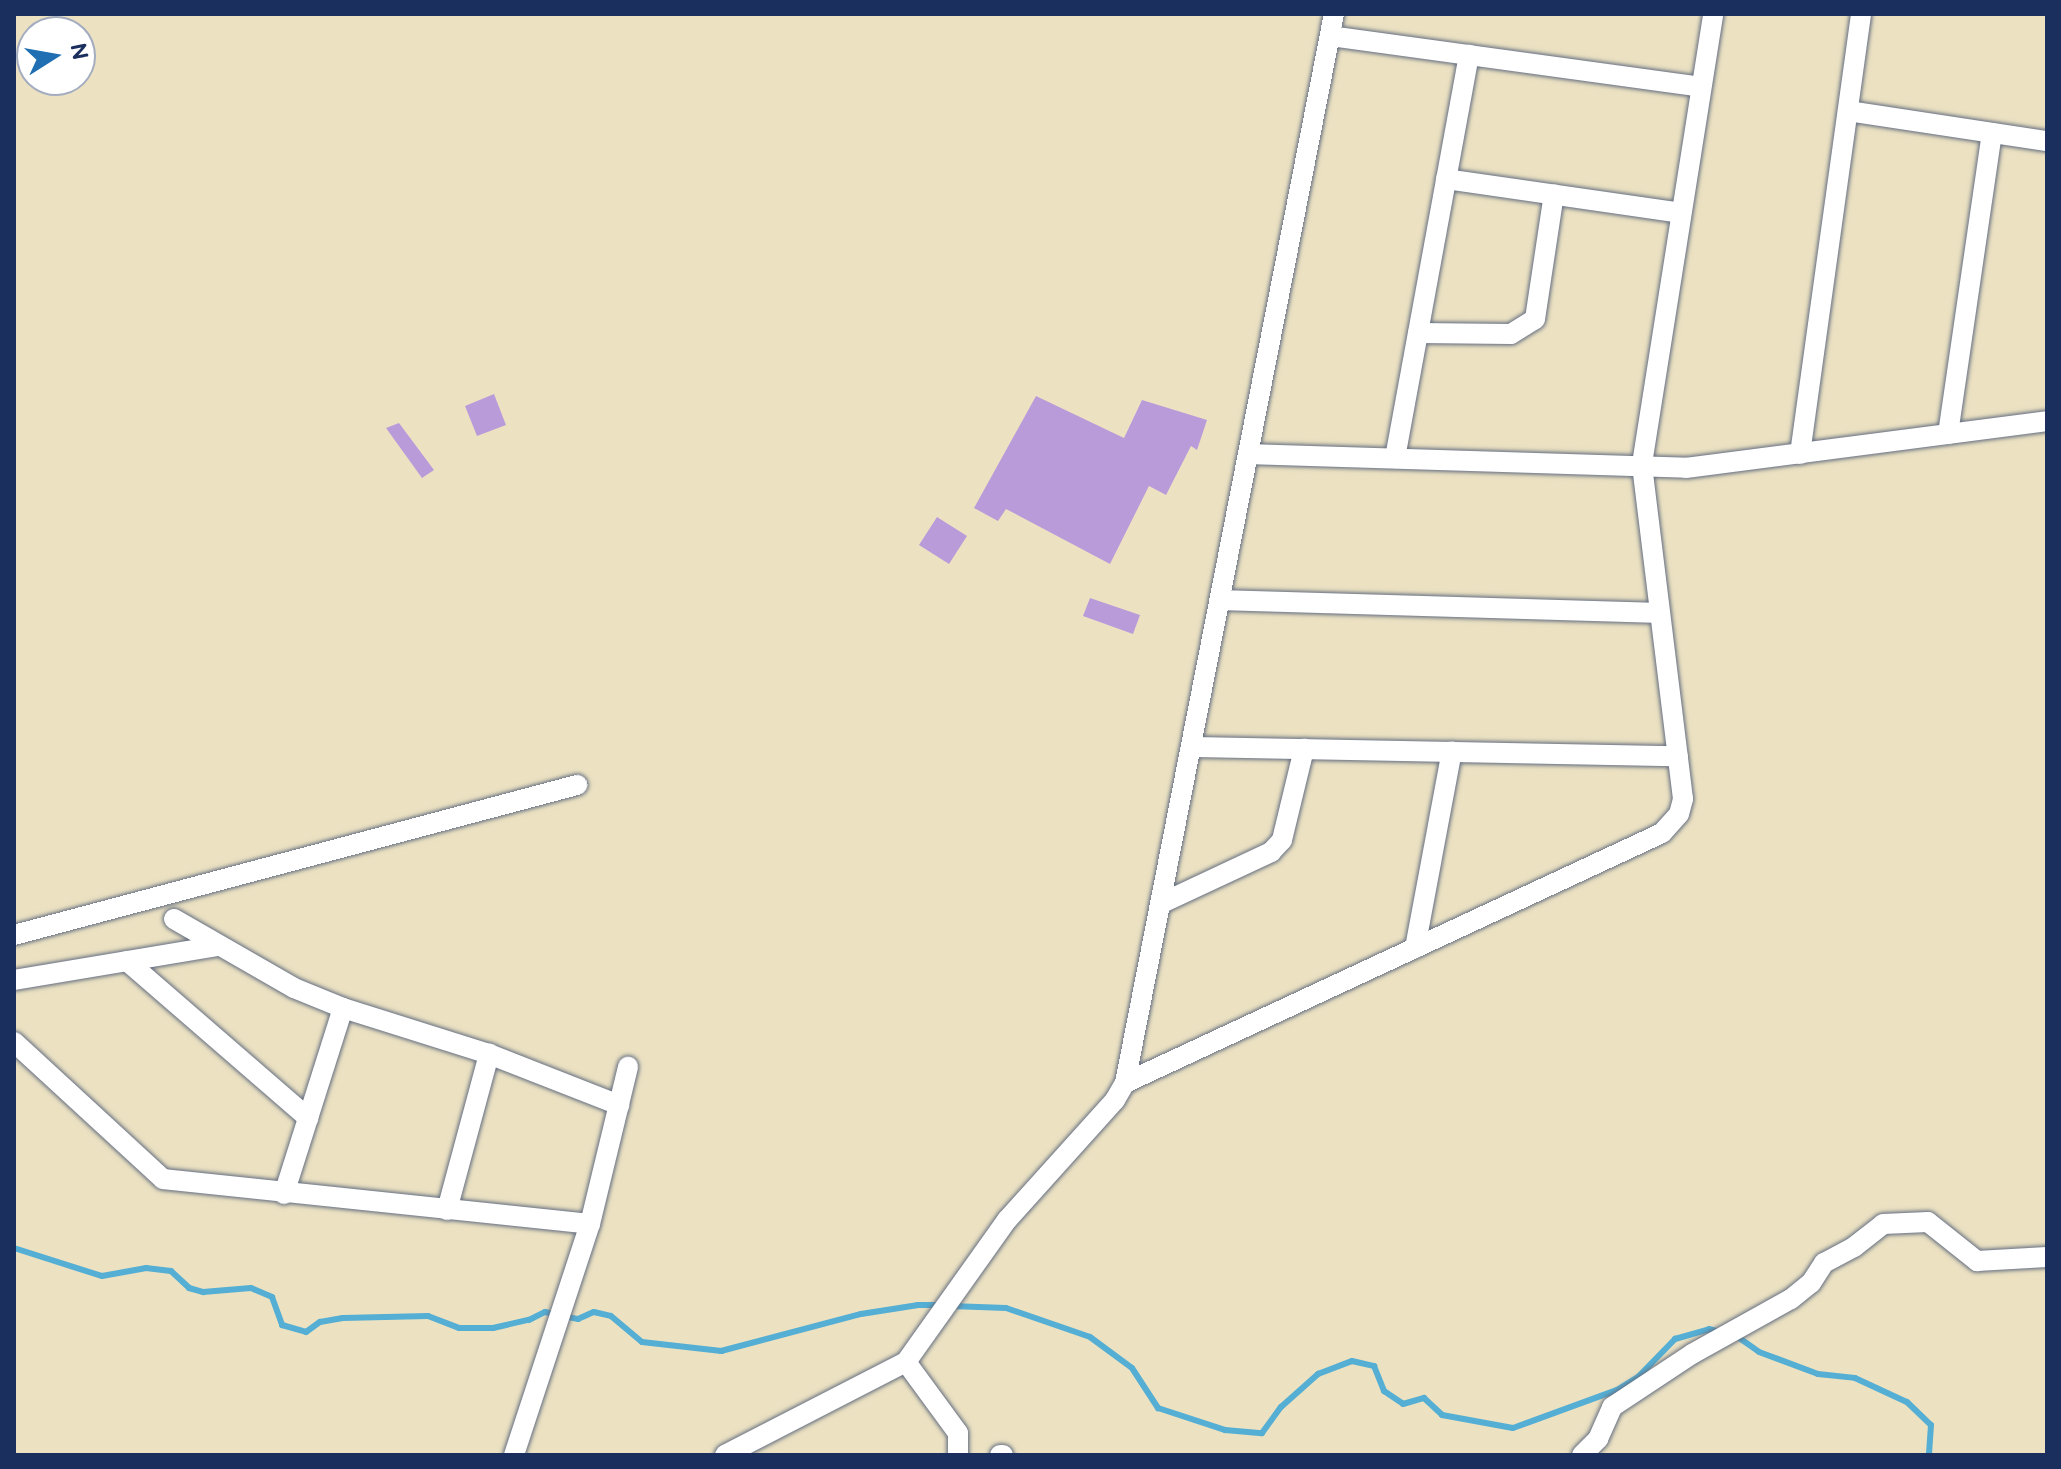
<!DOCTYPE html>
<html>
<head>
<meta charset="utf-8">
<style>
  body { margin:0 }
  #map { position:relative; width:2061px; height:1469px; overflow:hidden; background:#ece2c2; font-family:"Balsamiq Sans",sans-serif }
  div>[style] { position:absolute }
  .stream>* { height:6px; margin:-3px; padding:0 3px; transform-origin:3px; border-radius:3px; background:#55aed3 }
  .building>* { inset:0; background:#b99bda }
  .roads { filter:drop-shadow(0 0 2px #646e81) drop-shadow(0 0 2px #646e81) }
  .street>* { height:20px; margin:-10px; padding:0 10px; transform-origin:10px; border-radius:10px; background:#fff }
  span { translate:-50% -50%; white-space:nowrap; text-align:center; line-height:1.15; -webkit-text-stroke:6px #fff; paint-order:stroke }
  .frame { position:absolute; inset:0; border:16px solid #1b2f5e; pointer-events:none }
  .north { position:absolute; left:16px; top:16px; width:80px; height:80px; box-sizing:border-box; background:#fff; border:2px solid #a4acbf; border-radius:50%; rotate:79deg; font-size:22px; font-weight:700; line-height:32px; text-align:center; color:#1b2f5e }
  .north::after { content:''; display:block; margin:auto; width:28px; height:36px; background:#1f6fb2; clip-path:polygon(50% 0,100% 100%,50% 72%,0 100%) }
</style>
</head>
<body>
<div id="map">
  <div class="stream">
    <i style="left:14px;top:1248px;width:92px;rotate:17.7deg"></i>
    <i style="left:102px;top:1276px;width:45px;rotate:-10.3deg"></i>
    <i style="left:146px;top:1268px;width:25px;rotate:7deg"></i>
    <i style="left:171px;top:1271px;width:25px;rotate:43deg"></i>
    <i style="left:189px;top:1288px;width:15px;rotate:16deg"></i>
    <i style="left:203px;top:1292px;width:48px;rotate:-4.8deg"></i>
    <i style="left:251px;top:1288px;width:23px;rotate:23deg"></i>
    <i style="left:272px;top:1297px;width:30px;rotate:70deg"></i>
    <i style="left:282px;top:1325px;width:25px;rotate:16deg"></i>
    <i style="left:306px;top:1332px;width:17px;rotate:-36deg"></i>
    <i style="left:320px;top:1322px;width:23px;rotate:-10deg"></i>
    <i style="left:343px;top:1318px;width:85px;rotate:-1.3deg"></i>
    <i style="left:428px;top:1316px;width:33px;rotate:21deg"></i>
    <i style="left:459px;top:1328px;width:34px"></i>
    <i style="left:493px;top:1328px;width:37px;rotate:-13deg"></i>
    <i style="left:529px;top:1320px;width:18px;rotate:-27deg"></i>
    <i style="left:545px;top:1312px;width:34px;rotate:12deg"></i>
    <i style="left:578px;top:1319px;width:17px;rotate:-24deg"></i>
    <i style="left:594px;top:1312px;width:17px;rotate:13deg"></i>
    <i style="left:611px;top:1316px;width:40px;rotate:40deg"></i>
    <i style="left:642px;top:1342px;width:80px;rotate:6.5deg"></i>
    <i style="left:721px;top:1351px;width:145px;rotate:-14.8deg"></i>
    <i style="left:861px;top:1314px;width:58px;rotate:-9deg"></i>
    <i style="left:918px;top:1305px;width:22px"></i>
    <i style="left:951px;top:1306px;width:55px;rotate:2.1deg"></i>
    <i style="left:1006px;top:1308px;width:89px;rotate:19deg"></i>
    <i style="left:1090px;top:1337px;width:52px;rotate:36.4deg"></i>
    <i style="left:1132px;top:1368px;width:48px;rotate:57deg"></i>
    <i style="left:1158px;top:1408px;width:71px;rotate:18.2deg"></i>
    <i style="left:1225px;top:1430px;width:37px;rotate:5deg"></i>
    <i style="left:1262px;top:1433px;width:32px;rotate:-54deg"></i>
    <i style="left:1281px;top:1407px;width:50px;rotate:-41.7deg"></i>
    <i style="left:1318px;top:1374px;width:36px;rotate:-21deg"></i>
    <i style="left:1352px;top:1361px;width:23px;rotate:13deg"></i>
    <i style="left:1374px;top:1366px;width:27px;rotate:68deg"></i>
    <i style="left:1384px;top:1391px;width:23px;rotate:34deg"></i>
    <i style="left:1403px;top:1404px;width:22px;rotate:-16deg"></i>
    <i style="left:1424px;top:1398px;width:25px;rotate:43deg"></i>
    <i style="left:1442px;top:1415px;width:72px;rotate:10.4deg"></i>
    <i style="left:1513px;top:1428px;width:111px;rotate:-20.1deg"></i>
    <i style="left:1617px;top:1390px;width:26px;rotate:-32deg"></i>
    <i style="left:1639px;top:1376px;width:52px;rotate:-45.8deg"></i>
    <i style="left:1675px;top:1339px;width:35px;rotate:-16deg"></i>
    <i style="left:1709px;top:1329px;width:11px;rotate:15deg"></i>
    <i style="left:1735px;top:1335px;width:29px;rotate:35deg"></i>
    <i style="left:1759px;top:1352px;width:63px;rotate:20.4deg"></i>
    <i style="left:1818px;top:1374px;width:37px;rotate:6deg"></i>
    <i style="left:1855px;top:1378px;width:57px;rotate:24.8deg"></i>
    <i style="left:1907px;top:1402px;width:33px;rotate:44deg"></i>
    <i style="left:1931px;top:1425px;width:30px;rotate:94deg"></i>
  </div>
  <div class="building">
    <i style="clip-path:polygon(494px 394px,506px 425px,477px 436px,465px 406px)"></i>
    <i style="clip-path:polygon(1036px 396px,1124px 438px,1142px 400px,1207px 420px,1197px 450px,1191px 446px,1166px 495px,1149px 486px,1110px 564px,1006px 509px,998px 521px,974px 508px)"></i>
    <i style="clip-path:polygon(399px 423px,434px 470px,422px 478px,386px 428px)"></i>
    <i style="clip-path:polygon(937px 517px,967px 536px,949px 564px,919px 545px)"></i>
    <i style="clip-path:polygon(1090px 598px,1140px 615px,1133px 634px,1083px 616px)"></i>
  </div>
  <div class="roads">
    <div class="street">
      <i style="left:1330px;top:36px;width:374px;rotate:7.8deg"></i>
      <i style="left:1848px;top:111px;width:201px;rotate:8.6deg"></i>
      <i style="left:1446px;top:179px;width:237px;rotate:8.2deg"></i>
      <i style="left:1418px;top:333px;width:93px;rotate:0.6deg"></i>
      <i style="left:1511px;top:334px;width:28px;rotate:-32deg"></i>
      <i style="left:1535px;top:319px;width:126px;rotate:-81.4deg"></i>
      <i style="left:1948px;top:434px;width:304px;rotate:-81.7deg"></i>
      <i style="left:1248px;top:454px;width:438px;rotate:1.8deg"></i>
      <i style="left:1686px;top:468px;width:364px;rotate:-7.4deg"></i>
      <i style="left:1800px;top:454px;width:444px;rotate:-82.1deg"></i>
      <i style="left:1395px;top:458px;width:410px;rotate:-79.6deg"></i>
      <i style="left:1220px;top:600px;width:440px;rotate:1.7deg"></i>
      <i style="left:1191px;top:747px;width:487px;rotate:1.1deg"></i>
      <i style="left:1160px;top:904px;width:123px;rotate:-25.1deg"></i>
      <i style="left:1271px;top:852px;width:16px;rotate:-47deg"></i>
      <i style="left:1282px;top:840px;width:94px;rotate:-76.4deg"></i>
      <i style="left:174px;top:919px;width:138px;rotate:29.9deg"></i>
      <i style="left:294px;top:988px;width:53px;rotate:22.2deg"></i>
      <i style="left:343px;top:1008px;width:153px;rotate:17.5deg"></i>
      <i style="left:489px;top:1054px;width:140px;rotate:21.4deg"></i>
      <i style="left:14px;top:935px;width:583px;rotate:-14.92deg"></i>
      <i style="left:1415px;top:948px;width:200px;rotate:-79.4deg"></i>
      <i style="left:127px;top:961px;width:240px;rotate:40.9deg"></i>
      <i style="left:14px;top:980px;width:206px;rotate:-9.5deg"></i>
      <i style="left:14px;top:1042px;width:202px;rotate:42.6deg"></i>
      <i style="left:163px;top:1179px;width:429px;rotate:6deg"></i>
      <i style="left:1125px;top:1083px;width:592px;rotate:-24.96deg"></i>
      <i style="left:1662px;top:833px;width:25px;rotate:-48deg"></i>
      <i style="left:1679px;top:814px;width:16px;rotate:-75deg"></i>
      <i style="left:1683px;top:799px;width:337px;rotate:-97deg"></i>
      <i style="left:1642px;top:464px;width:456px;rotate:-81deg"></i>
      <i style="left:284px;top:1194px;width:195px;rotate:-72.4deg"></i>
      <i style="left:447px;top:1210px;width:162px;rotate:-74.9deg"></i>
      <i style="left:906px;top:1362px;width:88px;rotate:53.8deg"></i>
      <i style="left:958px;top:1433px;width:22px;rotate:90deg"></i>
      <i style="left:514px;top:1455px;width:243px;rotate:-71.8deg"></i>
      <i style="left:590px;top:1224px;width:162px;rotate:-76.4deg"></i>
      <i style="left:725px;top:1455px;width:203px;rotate:-27.2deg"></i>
      <i style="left:906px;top:1362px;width:174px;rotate:-54.6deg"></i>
      <i style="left:1007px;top:1220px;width:161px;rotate:-48deg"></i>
      <i style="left:1115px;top:1100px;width:20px;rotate:-60deg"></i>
      <i style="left:1125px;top:1083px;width:1089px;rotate:-78.94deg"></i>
      <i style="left:1000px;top:1455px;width:3px"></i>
      <i style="left:1582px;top:1455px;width:23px;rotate:-45deg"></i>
      <i style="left:1598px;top:1439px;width:35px;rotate:-66deg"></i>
      <i style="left:1612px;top:1407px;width:96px;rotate:-33.5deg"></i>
      <i style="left:1692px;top:1354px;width:113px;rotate:-29.1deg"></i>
      <i style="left:1791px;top:1299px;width:26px;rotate:-39deg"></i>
      <i style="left:1811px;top:1283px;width:24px;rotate:-57deg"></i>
      <i style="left:1824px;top:1263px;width:34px;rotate:-28deg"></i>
      <i style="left:1854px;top:1247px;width:37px;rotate:-38deg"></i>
      <i style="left:1883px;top:1224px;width:45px;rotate:-2.5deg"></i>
      <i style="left:1928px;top:1222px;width:63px;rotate:38.5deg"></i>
      <i style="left:1977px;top:1261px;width:70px;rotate:-3.3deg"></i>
    </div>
  </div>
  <div class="frame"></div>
  <div class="north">N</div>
</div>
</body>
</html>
